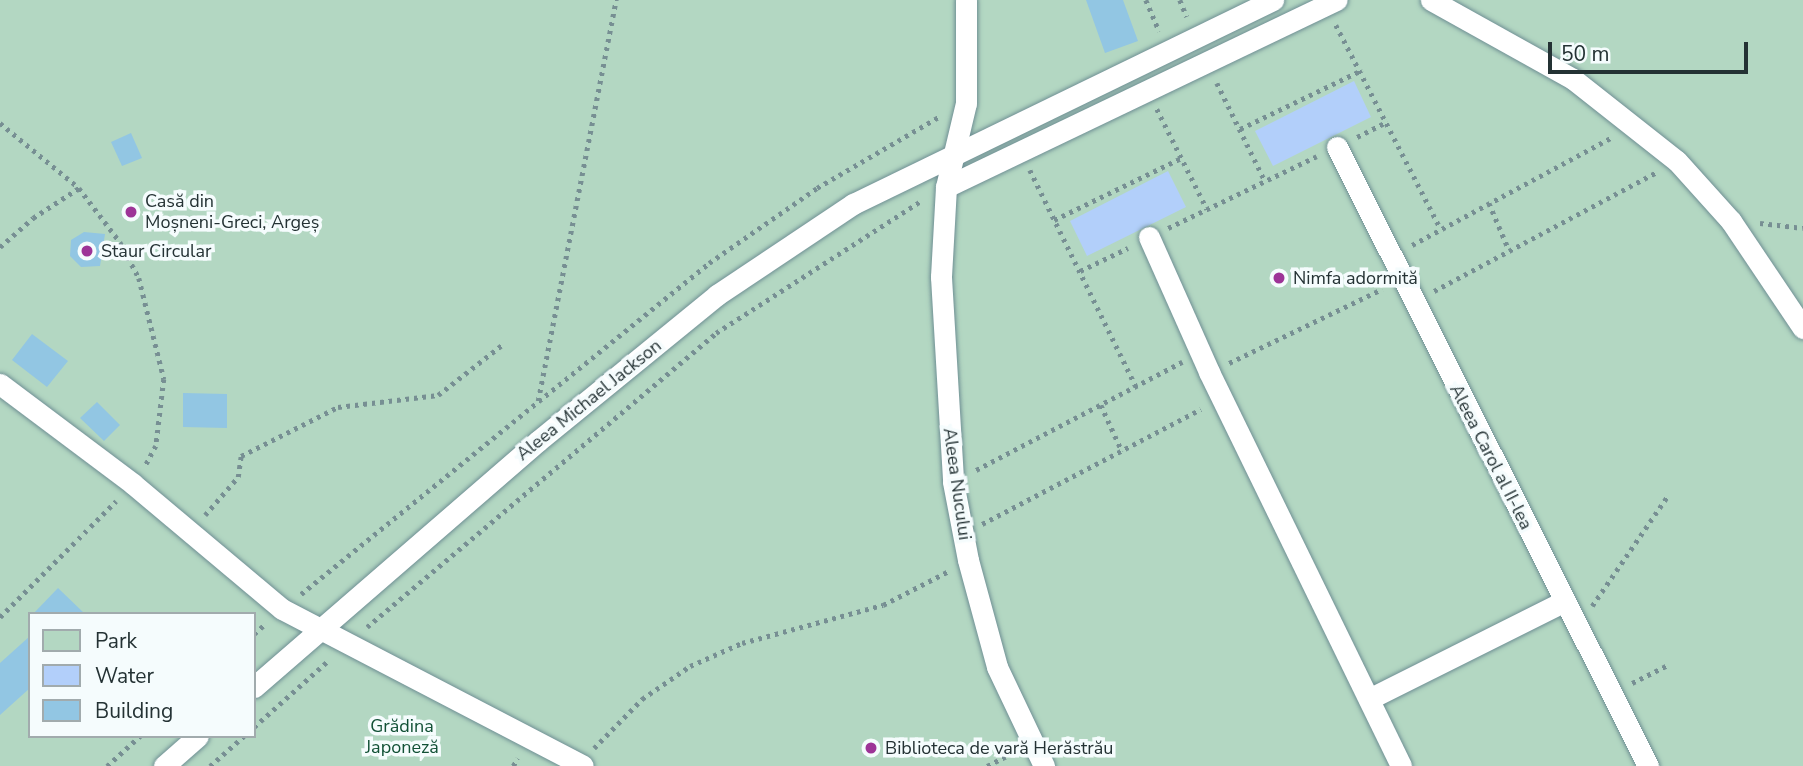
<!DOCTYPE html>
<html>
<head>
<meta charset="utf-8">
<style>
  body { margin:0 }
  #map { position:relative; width:1803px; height:766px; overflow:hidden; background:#d2f5fa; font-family:"Nunito Sans",sans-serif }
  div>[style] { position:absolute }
  .green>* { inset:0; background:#b3d7c2 }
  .water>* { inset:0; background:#b2cffa }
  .building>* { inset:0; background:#92c6e3 }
  .path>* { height:4.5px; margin-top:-2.25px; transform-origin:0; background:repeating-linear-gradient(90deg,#778f93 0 3.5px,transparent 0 8.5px) }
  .roads { filter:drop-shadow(0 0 2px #6f8f94) drop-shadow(0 0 2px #6f8f94) }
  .pedestrian>* { height:21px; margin:-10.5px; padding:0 10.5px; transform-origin:10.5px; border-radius:10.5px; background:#fff }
  .dots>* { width:19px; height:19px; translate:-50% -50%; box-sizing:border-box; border:4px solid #f5fcfd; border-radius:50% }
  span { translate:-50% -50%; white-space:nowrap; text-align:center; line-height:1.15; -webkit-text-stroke:7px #f5fcfd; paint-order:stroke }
  .poi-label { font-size:18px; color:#243234 }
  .left { translate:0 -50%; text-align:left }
  .street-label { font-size:18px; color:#243234 }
  .park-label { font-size:18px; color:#125136 }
  .legend { position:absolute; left:28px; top:612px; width:228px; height:126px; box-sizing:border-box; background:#f5fcfd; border:2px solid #a1abad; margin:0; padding:9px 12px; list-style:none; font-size:21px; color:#243234 }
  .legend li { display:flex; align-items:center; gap:14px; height:35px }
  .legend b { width:35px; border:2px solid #a1abad }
  .scale { position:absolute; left:1548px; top:42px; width:200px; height:32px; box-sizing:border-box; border:4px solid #243234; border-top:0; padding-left:9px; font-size:21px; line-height:24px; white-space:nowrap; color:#243234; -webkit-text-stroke:5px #f5fcfd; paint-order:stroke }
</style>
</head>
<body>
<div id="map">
  <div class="green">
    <i style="clip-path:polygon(evenodd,0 0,1803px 0,1803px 766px,0 766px,0 0,30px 614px,254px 614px,254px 736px,30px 736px,30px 614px)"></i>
  </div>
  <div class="water">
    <i style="clip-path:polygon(1354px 81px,1371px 117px,1273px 166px,1255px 131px)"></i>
    <i style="clip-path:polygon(1168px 171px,1186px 207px,1087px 256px,1070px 221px)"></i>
  </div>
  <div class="building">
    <i style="clip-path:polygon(1086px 0,1123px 0,1138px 41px,1105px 53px)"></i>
    <i style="clip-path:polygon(131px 133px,142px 158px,122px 166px,111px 142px)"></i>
    <i style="clip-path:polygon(84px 232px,105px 234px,100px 266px,81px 267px,70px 256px,71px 240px)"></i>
    <i style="clip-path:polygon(32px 334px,68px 361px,47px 387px,12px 360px)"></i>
    <i style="clip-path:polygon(183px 393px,227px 394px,227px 428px,183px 427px)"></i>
    <i style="clip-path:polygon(97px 402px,120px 425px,104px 441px,80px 418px)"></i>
    <i style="clip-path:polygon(58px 588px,85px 614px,33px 614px)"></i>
    <i style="clip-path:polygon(30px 636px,30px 688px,0 715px,0 663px)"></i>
  </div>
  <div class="path">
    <i style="left:1146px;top:0;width:34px;rotate:67deg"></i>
    <i style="left:1180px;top:0;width:18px;rotate:68deg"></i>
    <i style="left:1336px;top:25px;width:229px;rotate:62.8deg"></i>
    <i style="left:1217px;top:83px;width:109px;rotate:63.9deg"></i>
    <i style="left:1157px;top:109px;width:112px;rotate:63.4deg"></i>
    <i style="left:0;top:123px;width:102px;rotate:39.4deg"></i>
    <i style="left:79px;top:188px;width:68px;rotate:52.8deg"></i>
    <i style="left:120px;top:242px;width:41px;rotate:62.2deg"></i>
    <i style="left:139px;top:278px;width:104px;rotate:76.1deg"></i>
    <i style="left:164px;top:379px;width:67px;rotate:96.8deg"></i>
    <i style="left:156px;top:446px;width:21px;rotate:118deg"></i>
    <i style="left:1240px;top:129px;width:136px;rotate:-25.8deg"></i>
    <i style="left:1357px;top:137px;width:34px;rotate:-27deg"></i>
    <i style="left:1030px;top:170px;width:241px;rotate:63.9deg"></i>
    <i style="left:1489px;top:203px;width:51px;rotate:66.9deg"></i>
    <i style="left:1054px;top:220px;width:141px;rotate:-26deg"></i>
    <i style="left:1760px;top:223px;width:43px;rotate:6.6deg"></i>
    <i style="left:1168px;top:228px;width:165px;rotate:-25.8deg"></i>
    <i style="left:1412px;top:245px;width:226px;rotate:-28.3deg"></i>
    <i style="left:0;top:247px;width:44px;rotate:-41.3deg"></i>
    <i style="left:33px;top:218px;width:55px;rotate:-33.1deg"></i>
    <i style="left:1080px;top:271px;width:53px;rotate:-25.6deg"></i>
    <i style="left:1434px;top:291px;width:251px;rotate:-28.1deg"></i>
    <i style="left:1229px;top:363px;width:170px;rotate:-25.8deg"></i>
    <i style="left:538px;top:401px;width:409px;rotate:-79deg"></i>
    <i style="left:1101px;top:405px;width:51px;rotate:65.5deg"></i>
    <i style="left:976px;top:470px;width:233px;rotate:-27.7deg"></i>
    <i style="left:205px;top:515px;width:50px;rotate:-49deg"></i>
    <i style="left:238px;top:477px;width:21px;rotate:-82deg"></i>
    <i style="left:241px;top:456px;width:109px;rotate:-26.8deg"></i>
    <i style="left:338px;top:407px;width:101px;rotate:-6.8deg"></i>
    <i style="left:438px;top:395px;width:81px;rotate:-38deg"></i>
    <i style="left:982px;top:524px;width:247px;rotate:-27.7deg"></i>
    <i style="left:301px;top:594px;width:525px;rotate:-39.05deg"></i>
    <i style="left:709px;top:263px;width:131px;rotate:-34.8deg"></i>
    <i style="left:817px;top:188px;width:143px;rotate:-30.3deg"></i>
    <i style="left:1592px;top:606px;width:132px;rotate:-55.5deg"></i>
    <i style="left:0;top:617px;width:164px;rotate:-45deg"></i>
    <i style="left:367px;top:627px;width:456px;rotate:-40.1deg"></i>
    <i style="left:716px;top:333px;width:245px;rotate:-32.8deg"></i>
    <i style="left:254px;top:634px;width:15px;rotate:-42deg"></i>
    <i style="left:1632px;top:683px;width:40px;rotate:-26.6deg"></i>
    <i style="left:254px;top:727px;width:101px;rotate:-41.8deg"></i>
    <i style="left:594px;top:748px;width:69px;rotate:-45.6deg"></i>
    <i style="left:642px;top:699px;width:58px;rotate:-34.5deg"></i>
    <i style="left:690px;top:666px;width:57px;rotate:-23.9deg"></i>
    <i style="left:742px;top:643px;width:146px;rotate:-15.1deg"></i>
    <i style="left:883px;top:605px;width:74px;rotate:-27.3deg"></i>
    <i style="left:107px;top:766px;width:45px;rotate:-42.3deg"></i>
    <i style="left:210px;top:766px;width:45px;rotate:-41.4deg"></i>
    <i style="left:513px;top:766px;width:9px;rotate:-58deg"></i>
    <i style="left:987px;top:766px;width:29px;rotate:-27deg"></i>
  </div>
  <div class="roads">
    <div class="pedestrian">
      <i style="left:966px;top:0;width:103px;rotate:90deg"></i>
      <i style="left:966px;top:103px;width:86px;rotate:103.4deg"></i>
      <i style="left:946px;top:187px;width:90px;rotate:93.2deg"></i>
      <i style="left:941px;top:277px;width:205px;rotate:86.6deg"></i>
      <i style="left:953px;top:482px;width:79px;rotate:79.1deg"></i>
      <i style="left:968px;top:560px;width:111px;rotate:74.8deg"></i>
      <i style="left:997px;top:667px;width:110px;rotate:64.6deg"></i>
      <i style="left:1431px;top:0;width:162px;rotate:29.1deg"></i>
      <i style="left:1573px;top:79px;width:132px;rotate:38.3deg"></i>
      <i style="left:1677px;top:161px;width:81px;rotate:48deg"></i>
      <i style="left:1731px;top:221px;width:129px;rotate:56.1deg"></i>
      <i style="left:1337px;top:147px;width:693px;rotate:63.32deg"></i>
      <i style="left:946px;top:187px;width:433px;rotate:-25.6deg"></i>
      <i style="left:1149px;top:237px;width:148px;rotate:66deg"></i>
      <i style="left:1209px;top:372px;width:438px;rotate:64deg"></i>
      <i style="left:0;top:384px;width:166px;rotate:36.9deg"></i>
      <i style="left:133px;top:484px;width:194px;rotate:40deg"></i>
      <i style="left:282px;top:609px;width:339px;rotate:27.5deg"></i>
      <i style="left:254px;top:687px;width:376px;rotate:-40.9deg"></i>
      <i style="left:538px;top:441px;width:231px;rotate:-39.2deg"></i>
      <i style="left:717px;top:295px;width:164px;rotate:-33.8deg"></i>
      <i style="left:853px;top:204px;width:467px;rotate:-25.9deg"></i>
      <i style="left:1369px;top:699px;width:219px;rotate:-26.6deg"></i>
      <i style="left:164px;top:766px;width:45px;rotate:-41.4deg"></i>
    </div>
  </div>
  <div class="dots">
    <i style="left:131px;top:212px;background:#9d3497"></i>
    <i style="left:87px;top:251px;background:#9d3497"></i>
    <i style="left:1279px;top:278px;background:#9d3497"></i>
    <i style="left:871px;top:748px;background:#9d3497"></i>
  </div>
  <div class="poi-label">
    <span class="left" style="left:145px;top:212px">Casă din<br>Moșneni-Greci, Argeș</span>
    <span class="left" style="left:101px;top:251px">Staur Circular</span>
    <span class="left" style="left:1293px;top:278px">Nimfa adormită</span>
    <span class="left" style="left:885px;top:748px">Biblioteca de vară Herăstrău</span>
  </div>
  <div class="street-label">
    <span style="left:589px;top:400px;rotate:-39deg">Aleea Michael Jackson</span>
    <span style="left:1491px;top:457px;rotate:63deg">Aleea Carol al II-lea</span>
    <span style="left:957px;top:484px;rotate:82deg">Aleea Nucului</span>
  </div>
  <div class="park-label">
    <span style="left:402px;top:737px">Grădina<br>Japoneză</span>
  </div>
  <ul class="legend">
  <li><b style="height:19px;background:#b3d7c2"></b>Park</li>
  <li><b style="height:19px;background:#b2cffa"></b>Water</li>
  <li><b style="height:19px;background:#92c6e3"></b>Building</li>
  </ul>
  <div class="scale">50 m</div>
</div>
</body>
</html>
